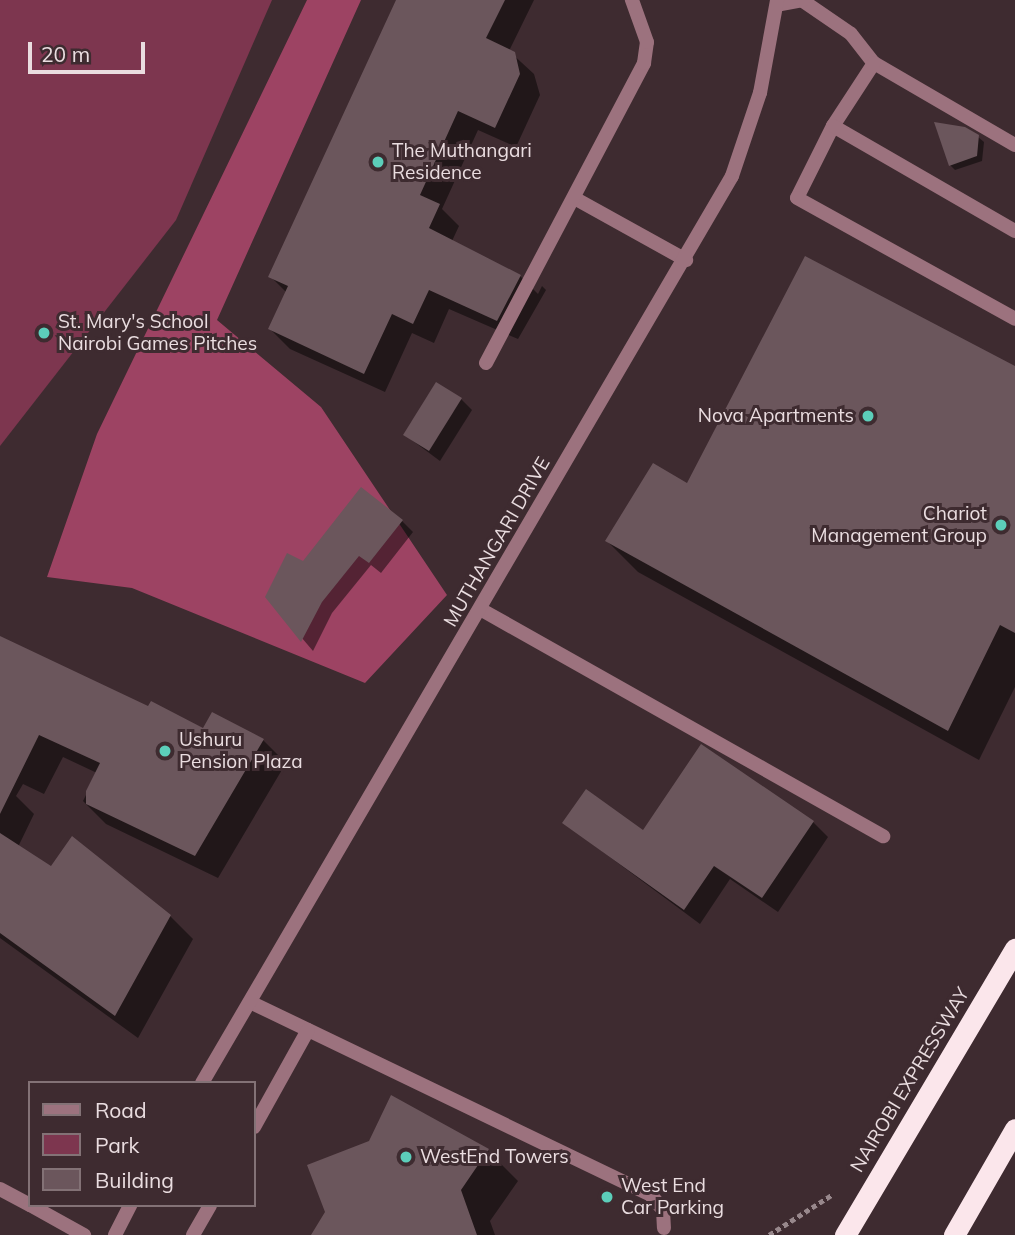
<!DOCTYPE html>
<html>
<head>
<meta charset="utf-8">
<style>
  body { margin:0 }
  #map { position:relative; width:1015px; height:1235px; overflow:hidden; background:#3e2b30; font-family:Mulish,sans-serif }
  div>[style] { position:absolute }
  .green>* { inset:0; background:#7d364f }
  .forest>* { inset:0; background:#9d4363 }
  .shadow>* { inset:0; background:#0007 }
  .building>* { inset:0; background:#6b565c }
  .path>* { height:4.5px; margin-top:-2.25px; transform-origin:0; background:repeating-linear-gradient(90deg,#98888c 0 5px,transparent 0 8.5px) }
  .lane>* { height:14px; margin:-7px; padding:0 7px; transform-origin:7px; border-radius:7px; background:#9c727e }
  .street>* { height:14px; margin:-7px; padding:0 7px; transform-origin:7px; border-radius:7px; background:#9c727e }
  .highway>* { height:21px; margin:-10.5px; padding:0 10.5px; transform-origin:10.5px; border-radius:10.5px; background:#fbe6eb }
  .dots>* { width:19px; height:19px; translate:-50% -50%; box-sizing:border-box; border:4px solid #3e2b30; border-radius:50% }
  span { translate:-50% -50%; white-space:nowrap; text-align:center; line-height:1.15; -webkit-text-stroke:6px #3e2b30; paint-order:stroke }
  .poi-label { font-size:19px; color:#eadde0 }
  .left { translate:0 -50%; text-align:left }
  .right { translate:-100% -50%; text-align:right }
  .street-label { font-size:19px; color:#eadde0 }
  .legend { position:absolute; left:28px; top:1081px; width:228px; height:126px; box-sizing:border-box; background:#3e2b30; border:2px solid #837276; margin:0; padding:9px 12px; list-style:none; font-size:21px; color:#eadde0 }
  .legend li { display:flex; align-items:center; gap:14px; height:35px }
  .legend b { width:35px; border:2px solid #837276 }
  .scale { position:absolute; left:28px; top:42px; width:117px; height:32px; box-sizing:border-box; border:4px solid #eadde0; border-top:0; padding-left:9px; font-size:21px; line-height:24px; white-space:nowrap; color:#eadde0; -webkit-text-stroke:5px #3e2b30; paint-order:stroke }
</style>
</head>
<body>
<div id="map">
  <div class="green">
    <i style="clip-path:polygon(0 0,272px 0,176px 220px,0 446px)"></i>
  </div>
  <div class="forest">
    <i style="clip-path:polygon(307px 0,361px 0,217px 320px,321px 407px,447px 595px,365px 683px,132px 588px,47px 577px,97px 434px)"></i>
  </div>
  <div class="shadow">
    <i style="clip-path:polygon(398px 0,534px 0,509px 51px,534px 74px,540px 95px,516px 147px,478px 130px,442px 209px,459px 226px,452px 241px,520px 276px,538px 294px,542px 286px,546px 290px,518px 339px,449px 309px,434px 343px,412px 333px,385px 392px,290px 349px,270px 329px,287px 293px,270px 276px)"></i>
    <i style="clip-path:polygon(978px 137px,984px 142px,982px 161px,955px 170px,950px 165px)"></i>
    <i style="clip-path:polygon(1015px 368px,1015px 687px,979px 760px,638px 572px,607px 541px,687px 485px)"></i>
    <i style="clip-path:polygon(461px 399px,472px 410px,440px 461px,405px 435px)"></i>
    <i style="clip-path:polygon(402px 521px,413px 532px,381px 573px,371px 565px,332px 613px,313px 651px,267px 597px,304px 564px)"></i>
    <i style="clip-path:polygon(0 639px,148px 708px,204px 730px,263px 740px,286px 763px,218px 878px,106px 824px,83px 801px,97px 773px,63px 757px,44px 794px,23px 784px,16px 796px,34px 814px,18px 847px,52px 869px,170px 916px,193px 939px,138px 1038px,0 938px)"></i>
    <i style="clip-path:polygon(813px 822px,828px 837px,778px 912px,730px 879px,700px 924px,564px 823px,643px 832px)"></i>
    <i style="clip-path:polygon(392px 1098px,488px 1151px,518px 1181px,490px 1221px,495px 1235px,313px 1235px,371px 1142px)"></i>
  </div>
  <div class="building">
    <i style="clip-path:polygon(396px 0,505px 0,486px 38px,515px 52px,520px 74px,495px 128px,458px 111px,420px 195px,440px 204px,429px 228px,521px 275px,497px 321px,429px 290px,413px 324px,392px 314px,364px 374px,268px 329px,288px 286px,268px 277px)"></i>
    <i style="clip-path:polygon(934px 122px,965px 127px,979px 135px,977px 156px,949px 166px)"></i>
    <i style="clip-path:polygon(805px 256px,1015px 366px,1015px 633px,1000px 625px,948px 731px,605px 541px,653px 463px,687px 483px)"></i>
    <i style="clip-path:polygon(436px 382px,462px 398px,429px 451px,403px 435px)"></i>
    <i style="clip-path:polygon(361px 487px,403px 520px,369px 563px,359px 556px,322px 602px,301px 642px,265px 597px,287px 553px,303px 561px)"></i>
    <i style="clip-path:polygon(0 636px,148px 706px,151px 701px,203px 728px,212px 712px,264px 739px,195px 856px,86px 804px,86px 791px,100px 763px,39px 735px,0 814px)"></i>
    <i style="clip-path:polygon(701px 744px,814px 821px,762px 898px,714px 866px,684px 910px,562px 823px,586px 789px,643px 830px)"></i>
    <i style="clip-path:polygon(0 833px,51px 866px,72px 836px,171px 915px,115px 1016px,0 933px)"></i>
    <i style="clip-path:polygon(391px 1095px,489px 1149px,461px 1190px,477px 1235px,311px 1235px,325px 1212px,307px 1165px,369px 1141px)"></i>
  </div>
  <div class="path">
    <i style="left:769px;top:1235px;width:76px;rotate:-32.6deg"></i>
  </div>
  <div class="lane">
    <i style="left:803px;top:1px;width:58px;rotate:34.5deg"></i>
    <i style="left:851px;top:34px;width:37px;rotate:52deg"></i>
    <i style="left:874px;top:63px;width:163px;rotate:30.2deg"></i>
    <i style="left:777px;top:5px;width:26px;rotate:-11deg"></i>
    <i style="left:874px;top:63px;width:75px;rotate:123.1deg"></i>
    <i style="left:833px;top:126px;width:80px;rotate:116.6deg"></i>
    <i style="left:797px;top:198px;width:249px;rotate:29deg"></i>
    <i style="left:833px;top:126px;width:210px;rotate:30deg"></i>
    <i style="left:576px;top:199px;width:126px;rotate:29deg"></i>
    <i style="left:486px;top:363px;width:339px;rotate:-62.2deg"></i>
    <i style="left:644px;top:63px;width:21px;rotate:-82deg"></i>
    <i style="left:647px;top:42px;width:45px;rotate:-109.7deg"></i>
    <i style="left:480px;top:609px;width:463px;rotate:29.4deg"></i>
    <i style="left:250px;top:1002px;width:445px;rotate:25.7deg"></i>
    <i style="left:651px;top:1195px;width:19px;rotate:51deg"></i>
    <i style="left:663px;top:1210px;width:18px;rotate:87deg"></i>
    <i style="left:254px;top:1127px;width:111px;rotate:-60.9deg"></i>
    <i style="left:0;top:1189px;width:34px;rotate:28deg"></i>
    <i style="left:30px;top:1205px;width:62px;rotate:29.1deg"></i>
    <i style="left:193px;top:1235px;width:34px;rotate:-60deg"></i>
  </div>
  <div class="street">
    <i style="left:202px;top:1083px;width:1050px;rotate:-59.7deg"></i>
    <i style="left:732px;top:176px;width:88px;rotate:-71.4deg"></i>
    <i style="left:760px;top:93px;width:95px;rotate:-79.6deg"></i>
    <i style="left:115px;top:1235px;width:34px;rotate:-63deg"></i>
  </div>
  <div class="highway">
    <i style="left:845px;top:1235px;width:333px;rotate:-59.3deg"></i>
    <i style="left:954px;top:1235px;width:122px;rotate:-60.1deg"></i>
  </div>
  <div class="dots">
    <i style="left:378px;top:162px;background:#5cceba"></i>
    <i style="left:44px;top:333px;background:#5cceba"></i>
    <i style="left:868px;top:416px;background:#5cceba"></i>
    <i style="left:1001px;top:525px;background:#5cceba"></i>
    <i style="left:165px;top:751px;background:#5cceba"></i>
    <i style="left:406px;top:1157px;background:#5cceba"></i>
    <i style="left:607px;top:1197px;background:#5cceba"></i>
  </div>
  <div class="poi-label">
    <span class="left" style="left:392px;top:162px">The Muthangari<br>Residence</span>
    <span class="left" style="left:58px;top:333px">St. Mary's School<br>Nairobi Games Pitches</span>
    <span class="right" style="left:854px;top:416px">Nova Apartments</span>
    <span class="right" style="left:987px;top:525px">Chariot<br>Management Group</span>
    <span class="left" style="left:179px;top:751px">Ushuru<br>Pension Plaza</span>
    <span class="left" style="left:420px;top:1157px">WestEnd Towers</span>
    <span class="left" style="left:621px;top:1197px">West End<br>Car Parking</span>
  </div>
  <div class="street-label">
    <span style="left:497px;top:542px;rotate:-60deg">MUTHANGARI DRIVE</span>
    <span style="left:910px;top:1080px;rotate:-59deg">NAIROBI EXPRESSWAY</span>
  </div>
  <ul class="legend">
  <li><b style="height:9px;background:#9c727e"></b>Road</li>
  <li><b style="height:19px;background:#7d364f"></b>Park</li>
  <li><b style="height:19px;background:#6b565c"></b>Building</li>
  </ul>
  <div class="scale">20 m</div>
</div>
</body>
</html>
